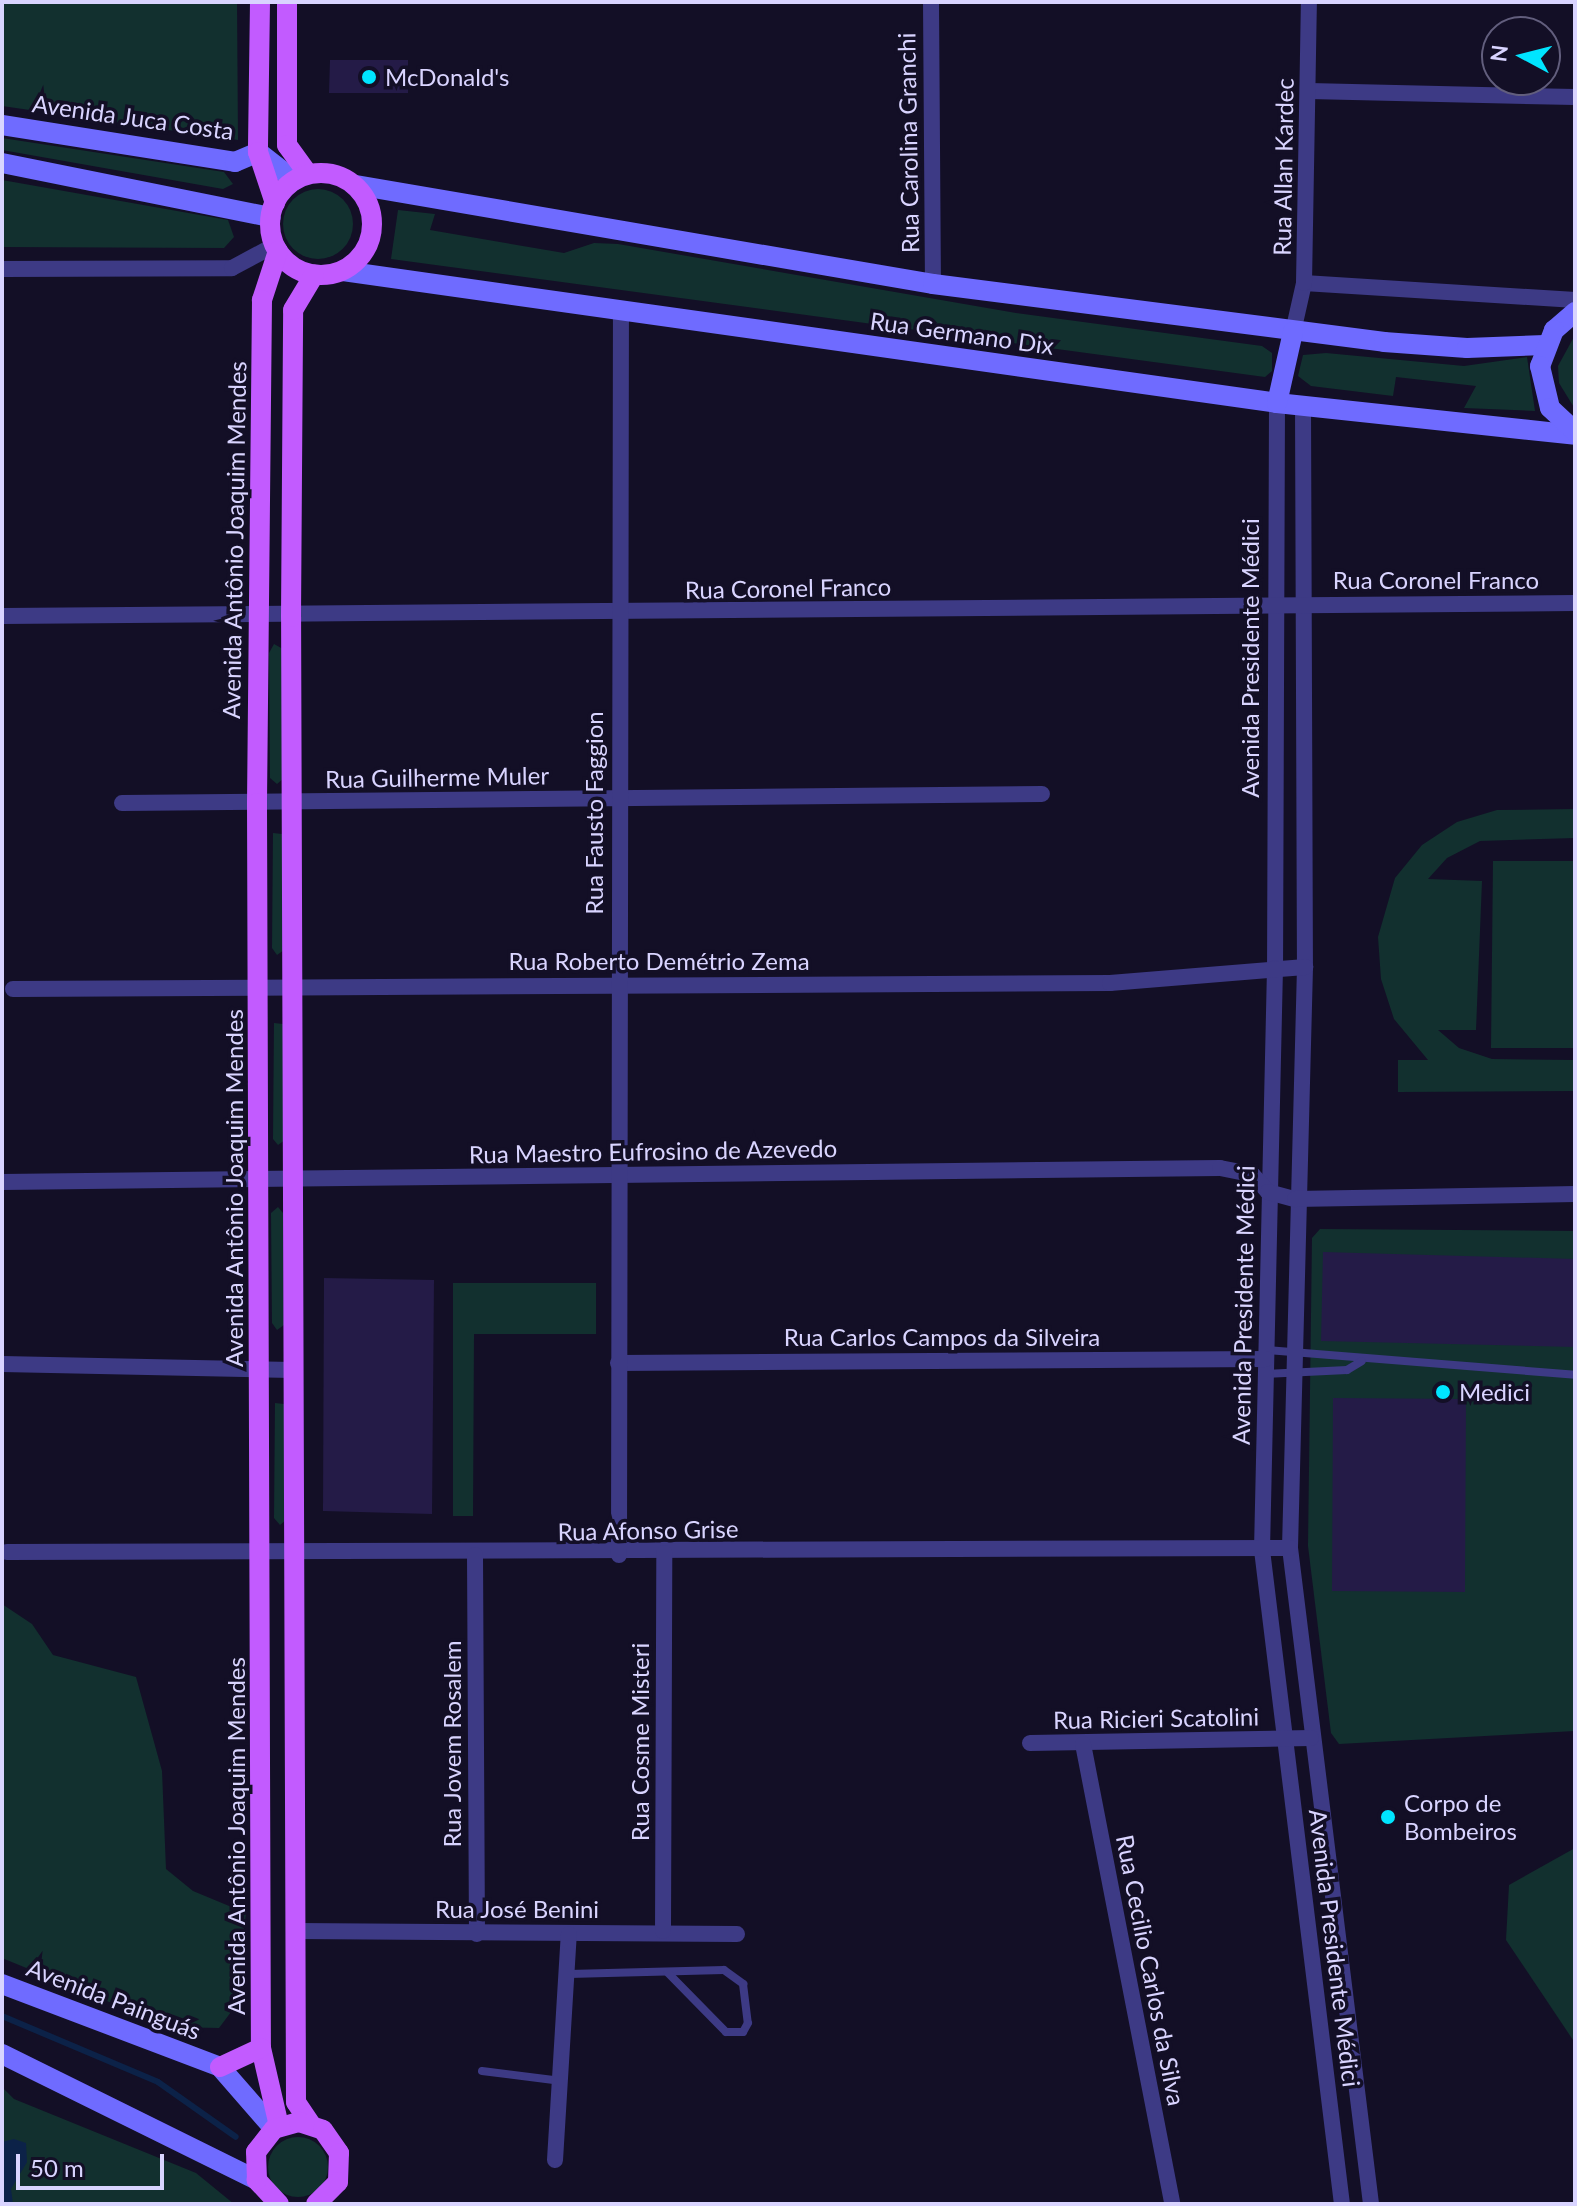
<!DOCTYPE html>
<html>
<head>
<meta charset="utf-8">
<style>
  body { margin:0 }
  #map { position:relative; width:1577px; height:2206px; overflow:hidden; background:#130f26; font-family:Lato,sans-serif }
  div>[style] { position:absolute }
  .green>* { inset:0; background:#12302f }
  .round { border-radius:50% }
  .water>* { inset:0; background:#0c2248 }
  .stream>* { height:6px; margin:-3px; padding:0 3px; transform-origin:3px; border-radius:3px; background:#0c2248 }
  .building>* { inset:0; background:#241b47 }
  .lane>* { height:8px; margin:-4px; padding:0 4px; transform-origin:4px; border-radius:4px; background:#3d3a85 }
  .street>* { height:16px; margin:-8px; padding:0 8px; transform-origin:8px; border-radius:8px; background:#3d3a85 }
  .secondary>* { height:20px; margin:-10px; padding:0 10px; transform-origin:10px; border-radius:10px; background:#6f6bff }
  .primary>* { height:20px; margin:-10px; padding:0 10px; transform-origin:10px; border-radius:10px; background:#c25bff }
  .primary>.ring { margin:-10px; padding:0; box-sizing:content-box; background:none; border:20px solid #c25bff; border-radius:50% }
  .dots>* { width:22px; height:22px; translate:-50% -50%; box-sizing:border-box; border:4px solid #130f26; border-radius:50% }
  span { translate:-50% -50%; white-space:nowrap; text-align:center; line-height:1.15; -webkit-text-stroke:7px #130f26; paint-order:stroke }
  .poi-label { font-size:24px; color:#d9d4ff }
  .left { translate:0 -50%; text-align:left }
  .street-label { font-size:24px; color:#d9d4ff }
  .frame { position:absolute; inset:0; border:4px solid #d9d4ff; pointer-events:none }
  .north { position:absolute; left:1481px; top:16px; width:80px; height:80px; box-sizing:border-box; background:#130f26; border:2px solid #625e7d; border-radius:50%; rotate:277deg; font-size:22px; font-weight:700; line-height:32px; text-align:center; color:#d9d4ff }
  .north::after { content:''; display:block; margin:auto; width:28px; height:36px; background:#00e5ff; clip-path:polygon(50% 0,100% 100%,50% 72%,0 100%) }
  .scale { position:absolute; left:16px; top:2154px; width:148px; height:36px; box-sizing:border-box; border:4px solid #d9d4ff; border-top:0; padding-left:10px; font-size:24px; line-height:28px; white-space:nowrap; color:#d9d4ff; -webkit-text-stroke:6px #130f26; paint-order:stroke }
</style>
</head>
<body>
<div id="map">
  <div class="green">
    <i style="clip-path:polygon(2px 2px,237px 2px,238px 140px,2px 106px)"></i>
    <i style="clip-path:polygon(2px 138px,224px 172px,233px 184px,223px 189px,2px 150px)"></i>
    <i style="clip-path:polygon(2px 180px,228px 220px,234px 237px,224px 248px,2px 247px)"></i>
    <i class="round" style="left:283px;top:189px;width:70px;height:70px"></i>
    <i style="clip-path:polygon(398px 210px,435px 214px,430px 230px,564px 253px,594px 243px,618px 244px,1016px 313px,1262px 346px,1272px 353px,1272px 371px,1265px 377px,391px 259px)"></i>
    <i style="clip-path:polygon(1575px 335px,1575px 409px,1559px 383px,1558px 366px)"></i>
    <i style="clip-path:polygon(1326px 353px,1464px 366px,1527px 357px,1535px 411px,1464px 408px,1476px 386px,1396px 377px,1393px 396px,1311px 386px,1298px 376px,1303px 355px)"></i>
    <i style="clip-path:polygon(274px 644px,283px 649px,284px 778px,277px 784px,270px 778px,269px 653px)"></i>
    <i style="clip-path:polygon(1575px 809px,1575px 838px,1480px 841px,1447px 858px,1428px 879px,1482px 881px,1476px 1030px,1438px 1030px,1459px 1048px,1492px 1059px,1575px 1060px,1575px 1091px,1398px 1092px,1398px 1060px,1428px 1060px,1394px 1019px,1381px 979px,1378px 937px,1395px 878px,1422px 845px,1457px 822px,1497px 810px)"></i>
    <i style="clip-path:polygon(273px 833px,282px 834px,284px 950px,277px 955px,272px 948px)"></i>
    <i style="clip-path:polygon(1493px 861px,1575px 861px,1575px 1048px,1491px 1048px)"></i>
    <i style="clip-path:polygon(274px 1023px,283px 1024px,285px 1140px,278px 1145px,273px 1139px)"></i>
    <i style="clip-path:polygon(278px 1207px,283px 1213px,284px 1325px,277px 1330px,272px 1323px,271px 1213px)"></i>
    <i style="clip-path:polygon(1320px 1229px,1575px 1231px,1575px 1731px,1339px 1744px,1331px 1733px,1308px 1546px,1312px 1238px)"></i>
    <i style="clip-path:polygon(453px 1283px,596px 1283px,596px 1334px,474px 1334px,473px 1516px,453px 1516px)"></i>
    <i style="clip-path:polygon(275px 1403px,284px 1404px,286px 1520px,280px 1525px,274px 1518px)"></i>
    <i style="clip-path:polygon(2px 1604px,32px 1624px,53px 1655px,136px 1677px,162px 1771px,166px 1869px,193px 1891px,246px 1913px,234px 2008px,219px 2028px,170px 2027px,2px 1958px)"></i>
    <i style="clip-path:polygon(1575px 1848px,1575px 2043px,1506px 1940px,1509px 1885px)"></i>
    <i style="clip-path:polygon(2px 2087px,14px 2099px,196px 2173px,234px 2204px,2px 2204px)"></i>
    <i class="round" style="left:268px;top:2137px;width:60px;height:60px"></i>
  </div>
  <div class="water">
    <i style="clip-path:polygon(14px 2139px,26px 2143px,27px 2162px,11px 2189px,13px 2204px,2px 2204px,2px 2142px)"></i>
  </div>
  <div class="stream">
    <i style="left:2px;top:2016px;width:169px;rotate:22.9deg"></i>
    <i style="left:158px;top:2082px;width:95px;rotate:35.2deg"></i>
  </div>
  <div class="building">
    <i style="clip-path:polygon(330px 60px,408px 60px,408px 93px,329px 93px)"></i>
    <i style="clip-path:polygon(1323px 1252px,1575px 1259px,1575px 1347px,1321px 1341px)"></i>
    <i style="clip-path:polygon(324px 1278px,434px 1280px,432px 1514px,323px 1511px)"></i>
    <i style="clip-path:polygon(1333px 1398px,1466px 1399px,1465px 1592px,1332px 1591px)"></i>
  </div>
  <div class="lane">
    <i style="left:1267px;top:1350px;width:309px;rotate:4.6deg"></i>
    <i style="left:1266px;top:1374px;width:81px;rotate:-2.8deg"></i>
    <i style="left:1347px;top:1370px;width:17px;rotate:-31deg"></i>
    <i style="left:569px;top:1974px;width:155px;rotate:-1.5deg"></i>
    <i style="left:724px;top:1970px;width:24px;rotate:36deg"></i>
    <i style="left:743px;top:1984px;width:39px;rotate:83deg"></i>
    <i style="left:748px;top:2023px;width:10px;rotate:119deg"></i>
    <i style="left:743px;top:2032px;width:17px;rotate:180deg"></i>
    <i style="left:726px;top:2032px;width:83px;rotate:-134.5deg"></i>
    <i style="left:482px;top:2071px;width:80px;rotate:7.2deg"></i>
  </div>
  <div class="street">
    <i style="left:931px;top:2px;width:282px;rotate:89.6deg"></i>
    <i style="left:1309px;top:91px;width:266px;rotate:1.3deg"></i>
    <i style="left:2px;top:269px;width:230px;rotate:-0.2deg"></i>
    <i style="left:232px;top:268px;width:49px;rotate:-28.1deg"></i>
    <i style="left:1304px;top:283px;width:272px;rotate:3.6deg"></i>
    <i style="left:1293px;top:332px;width:50px;rotate:-77.3deg"></i>
    <i style="left:1304px;top:283px;width:281px;rotate:-89deg"></i>
    <i style="left:1277px;top:403px;width:565px;rotate:90.2deg"></i>
    <i style="left:1275px;top:968px;width:582px;rotate:91.28deg"></i>
    <i style="left:1262px;top:1550px;width:659px;rotate:83.03deg"></i>
    <i style="left:1303px;top:406px;width:561px;rotate:89.8deg"></i>
    <i style="left:1305px;top:967px;width:581px;rotate:91.48deg"></i>
    <i style="left:1290px;top:1548px;width:661px;rotate:82.96deg"></i>
    <i style="left:2px;top:616px;width:1573px;rotate:-0.47deg"></i>
    <i style="left:122px;top:803px;width:920px;rotate:-0.56deg"></i>
    <i style="left:13px;top:989px;width:1097px;rotate:-0.31deg"></i>
    <i style="left:1110px;top:983px;width:196px;rotate:-4.7deg"></i>
    <i style="left:2px;top:1182px;width:1218px;rotate:-0.66deg"></i>
    <i style="left:1220px;top:1168px;width:33px;rotate:11deg"></i>
    <i style="left:1252px;top:1174px;width:24px;rotate:48deg"></i>
    <i style="left:1268px;top:1192px;width:28px;rotate:15deg"></i>
    <i style="left:1295px;top:1199px;width:280px;rotate:-1deg"></i>
    <i style="left:618px;top:1363px;width:648px;rotate:-0.35deg"></i>
    <i style="left:2px;top:1364px;width:290px;rotate:1.2deg"></i>
    <i style="left:7px;top:1552px;width:1283px;rotate:-0.18deg"></i>
    <i style="left:475px;top:1555px;width:379px;rotate:89.7deg"></i>
    <i style="left:619px;top:1555px;width:1243px;rotate:-89.91deg"></i>
    <i style="left:1030px;top:1743px;width:281px;rotate:-1deg"></i>
    <i style="left:1083px;top:1744px;width:469px;rotate:79deg"></i>
    <i style="left:296px;top:1931px;width:441px;rotate:0.4deg"></i>
    <i style="left:663px;top:1931px;width:378px;rotate:-89.8deg"></i>
    <i style="left:555px;top:2160px;width:226px;rotate:-86.5deg"></i>
  </div>
  <div class="secondary">
    <i style="left:2px;top:125px;width:236px;rotate:9deg"></i>
    <i style="left:235px;top:162px;width:25px;rotate:-23deg"></i>
    <i style="left:258px;top:152px;width:46px;rotate:37.9deg"></i>
    <i style="left:2px;top:163px;width:274px;rotate:11.4deg"></i>
    <i style="left:356px;top:185px;width:585px;rotate:9.74deg"></i>
    <i style="left:933px;top:284px;width:455px;rotate:7.3deg"></i>
    <i style="left:1384px;top:342px;width:83px;rotate:4.1deg"></i>
    <i style="left:1467px;top:348px;width:78px;rotate:-2.2deg"></i>
    <i style="left:343px;top:271px;width:943px;rotate:8.04deg"></i>
    <i style="left:1277px;top:403px;width:300px;rotate:6.1deg"></i>
    <i style="left:1575px;top:312px;width:28px;rotate:139deg"></i>
    <i style="left:1554px;top:330px;width:39px;rotate:111deg"></i>
    <i style="left:1540px;top:366px;width:43px;rotate:76.6deg"></i>
    <i style="left:1550px;top:408px;width:34px;rotate:43deg"></i>
    <i style="left:1277px;top:403px;width:73px;rotate:-77.3deg"></i>
    <i style="left:2px;top:1984px;width:233px;rotate:20.8deg"></i>
    <i style="left:220px;top:2067px;width:82px;rotate:48.9deg"></i>
    <i style="left:2px;top:2054px;width:284px;rotate:26.3deg"></i>
  </div>
  <div class="primary">
    <i style="left:260px;top:2px;width:150px;rotate:90.8deg"></i>
    <i style="left:258px;top:152px;width:54px;rotate:71.6deg"></i>
    <i style="left:287px;top:2px;width:143px;rotate:90deg"></i>
    <i style="left:287px;top:145px;width:36px;rotate:54deg"></i>
    <i class="ring" style="left:270px;top:173px;width:82px;height:82px"></i>
    <i style="left:278px;top:251px;width:52px;rotate:108.1deg"></i>
    <i style="left:262px;top:300px;width:503px;rotate:90.57deg"></i>
    <i style="left:257px;top:803px;width:1245px;rotate:89.82deg"></i>
    <i style="left:261px;top:2048px;width:80px;rotate:77deg"></i>
    <i style="left:220px;top:2067px;width:45px;rotate:-24.9deg"></i>
    <i style="left:310px;top:2123px;width:25px;rotate:-124deg"></i>
    <i style="left:296px;top:2102px;width:1485px;rotate:-90.19deg"></i>
    <i style="left:291px;top:617px;width:307px;rotate:-89.6deg"></i>
    <i style="left:293px;top:310px;width:41px;rotate:-59deg"></i>
    <i style="left:279px;top:2204px;width:33px;rotate:-133deg"></i>
    <i style="left:257px;top:2180px;width:28px;rotate:-92deg"></i>
    <i style="left:256px;top:2152px;width:29px;rotate:-52deg"></i>
    <i style="left:274px;top:2129px;width:26px;rotate:-16deg"></i>
    <i style="left:299px;top:2122px;width:25px;rotate:18deg"></i>
    <i style="left:323px;top:2130px;width:28px;rotate:55deg"></i>
    <i style="left:339px;top:2153px;width:29px;rotate:92deg"></i>
    <i style="left:338px;top:2182px;width:31px;rotate:135deg"></i>
  </div>
  <div class="dots">
    <i style="left:369px;top:77px;background:#00e5ff"></i>
    <i style="left:1443px;top:1392px;background:#00e5ff"></i>
    <i style="left:1388px;top:1817px;background:#00e5ff"></i>
  </div>
  <div class="poi-label">
    <span class="left" style="left:385px;top:77px">McDonald's</span>
    <span class="left" style="left:1459px;top:1392px">Medici</span>
    <span class="left" style="left:1404px;top:1817px">Corpo de<br>Bombeiros</span>
  </div>
  <div class="street-label">
    <span style="left:133px;top:117px;rotate:8deg">Avenida Juca Costa</span>
    <span style="left:908px;top:143px;rotate:-91deg">Rua Carolina Granchi</span>
    <span style="left:1283px;top:167px;rotate:-89deg">Rua Allan Kardec</span>
    <span style="left:962px;top:333px;rotate:8deg">Rua Germano Dix</span>
    <span style="left:234px;top:540px;rotate:-89deg">Avenida Antônio Joaquim Mendes</span>
    <span style="left:1436px;top:580px">Rua Coronel Franco</span>
    <span style="left:788px;top:588px;rotate:-1deg">Rua Coronel Franco</span>
    <span style="left:1250px;top:658px;rotate:-90deg">Avenida Presidente Médici</span>
    <span style="left:437px;top:777px;rotate:-1deg">Rua Guilherme Muler</span>
    <span style="left:594px;top:813px;rotate:-90deg">Rua Fausto Faggion</span>
    <span style="left:659px;top:961px">Rua Roberto Demétrio Zema</span>
    <span style="left:653px;top:1151px;rotate:-1deg">Rua Maestro Eufrosino de Azevedo</span>
    <span style="left:234px;top:1188px;rotate:-90deg">Avenida Antônio Joaquim Mendes</span>
    <span style="left:1243px;top:1305px;rotate:-89deg">Avenida Presidente Médici</span>
    <span style="left:942px;top:1337px">Rua Carlos Campos da Silveira</span>
    <span style="left:648px;top:1530px;rotate:-1deg">Rua Afonso Grise</span>
    <span style="left:1156px;top:1718px;rotate:-1deg">Rua Ricieri Scatolini</span>
    <span style="left:640px;top:1742px;rotate:-90deg">Rua Cosme Misteri</span>
    <span style="left:452px;top:1744px;rotate:-90deg">Rua Jovem Rosalem</span>
    <span style="left:236px;top:1836px;rotate:-90deg">Avenida Antônio Joaquim Mendes</span>
    <span style="left:517px;top:1909px">Rua José Benini</span>
    <span style="left:1335px;top:1948px;rotate:83deg">Avenida Presidente Médici</span>
    <span style="left:1151px;top:1970px;rotate:79deg">Rua Cecilio Carlos da Silva</span>
    <span style="left:114px;top:1999px;rotate:21deg">Avenida Painguás</span>
  </div>
  <div class="frame"></div>
  <div class="north">N</div>
  <div class="scale">50 m</div>
</div>
</body>
</html>
